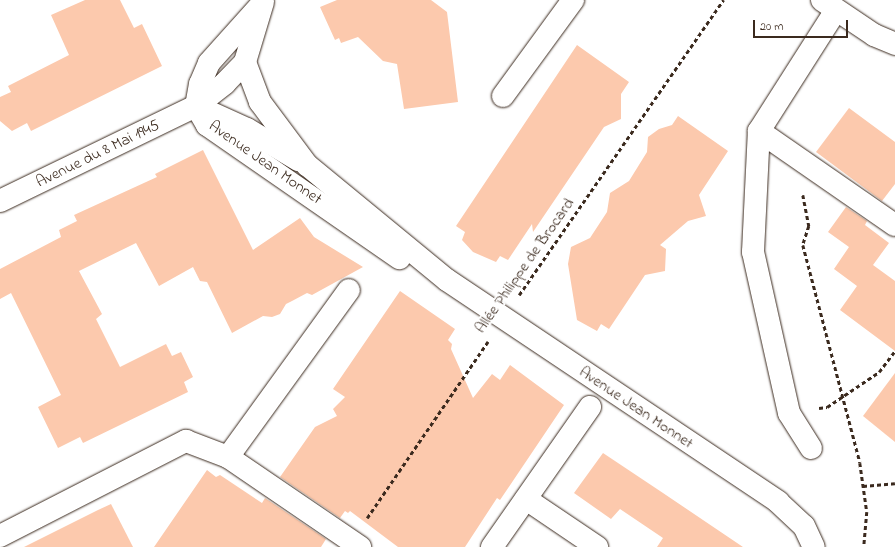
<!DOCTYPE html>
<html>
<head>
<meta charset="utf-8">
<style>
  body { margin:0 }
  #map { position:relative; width:895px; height:547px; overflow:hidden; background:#fff; font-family:"Indie Flower",sans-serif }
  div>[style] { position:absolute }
  .building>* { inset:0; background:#fcc9ad }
  .path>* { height:2.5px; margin-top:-1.25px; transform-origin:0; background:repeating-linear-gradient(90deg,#3b2a1e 0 4px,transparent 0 7px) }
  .roads { filter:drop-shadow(0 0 1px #3b2a1e) drop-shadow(0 0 1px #3b2a1e) }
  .minor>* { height:22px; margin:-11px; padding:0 11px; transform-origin:11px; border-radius:11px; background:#fff }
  span { translate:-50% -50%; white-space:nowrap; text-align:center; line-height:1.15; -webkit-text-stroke:3.5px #fff; paint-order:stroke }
  .street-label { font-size:16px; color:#3b2a1e }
  .scale { position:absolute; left:753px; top:20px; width:95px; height:18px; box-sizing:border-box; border:2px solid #3b2a1e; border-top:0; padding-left:5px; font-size:12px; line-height:14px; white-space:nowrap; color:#3b2a1e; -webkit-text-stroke:3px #fff; paint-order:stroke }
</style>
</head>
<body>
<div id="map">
  <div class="building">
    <i style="clip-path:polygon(85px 0,120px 0,134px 28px,142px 24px,162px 66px,31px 131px,27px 123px,12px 131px,0 121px,0 97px,11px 92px,8px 86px,69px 55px,51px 15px)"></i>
    <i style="clip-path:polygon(337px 0,431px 0,447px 12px,458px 102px,404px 109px,397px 64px,383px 61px,358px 37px,341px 43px,339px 38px,335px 40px,320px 7px)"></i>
    <i style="clip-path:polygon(577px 45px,629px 82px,621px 94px,621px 119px,604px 127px,533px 232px,532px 224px,508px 260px,500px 256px,496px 262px,473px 252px,462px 240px,465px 232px,456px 226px)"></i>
    <i style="clip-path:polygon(849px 108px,895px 142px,895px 184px,882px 201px,816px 152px)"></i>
    <i style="clip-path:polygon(678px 116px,728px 151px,699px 195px,706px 216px,688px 221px,660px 245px,666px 249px,665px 271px,645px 275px,609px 329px,601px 324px,597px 331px,577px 320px,568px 264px,571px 247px,590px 238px,607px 212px,610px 193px,629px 181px,647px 152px,648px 137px,659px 129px,672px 125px)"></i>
    <i style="clip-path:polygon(203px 150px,253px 250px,300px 218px,314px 237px,363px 267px,312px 295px,307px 293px,292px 301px,286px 304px,280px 314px,272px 317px,263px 316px,232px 333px,207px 282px,200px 281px,193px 267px,159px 286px,136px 243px,79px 271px,102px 314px,96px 319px,120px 367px,166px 344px,172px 356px,181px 352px,193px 377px,184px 382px,188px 392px,83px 443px,80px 437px,58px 448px,38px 407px,61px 395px,11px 293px,0 299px,0 269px,61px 237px,59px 230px,77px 221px,74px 215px,157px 177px,155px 174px)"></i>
    <i style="clip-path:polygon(846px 207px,867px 221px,865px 225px,889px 243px,873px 265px,895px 281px,895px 351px,840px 310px,857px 286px,834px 269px,849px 247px,828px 232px)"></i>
    <i style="clip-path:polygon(400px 291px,455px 329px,448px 340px,452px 344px,451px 349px,473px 398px,492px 374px,500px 380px,510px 365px,564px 405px,500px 500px,497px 498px,465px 547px,398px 547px,350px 511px,348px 513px,345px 511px,340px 518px,280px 477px,315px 427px,337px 416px,333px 409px,345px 397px,333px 389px)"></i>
    <i style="clip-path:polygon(895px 373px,895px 442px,863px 416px)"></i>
    <i style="clip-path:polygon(603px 453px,663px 493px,743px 547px,657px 547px,663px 538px,620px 509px,611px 519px,574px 493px)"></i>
    <i style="clip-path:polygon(207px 470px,216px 477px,220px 475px,262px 503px,265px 498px,326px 539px,321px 547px,154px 547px)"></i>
    <i style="clip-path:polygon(111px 504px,133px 547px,24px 547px,98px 510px)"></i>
  </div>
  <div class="path">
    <i style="left:803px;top:195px;width:32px;rotate:79deg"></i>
    <i style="left:809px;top:226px;width:20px;rotate:108deg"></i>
    <i style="left:803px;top:245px;width:225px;rotate:75.3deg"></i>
    <i style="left:860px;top:463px;width:49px;rotate:81.9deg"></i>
    <i style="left:867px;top:512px;width:35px;rotate:95deg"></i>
    <i style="left:519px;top:295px;width:359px;rotate:-55.3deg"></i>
    <i style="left:819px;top:408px;width:8px;rotate:-7deg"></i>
    <i style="left:827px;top:407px;width:63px;rotate:-33.9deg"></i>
    <i style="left:879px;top:372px;width:25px;rotate:-53deg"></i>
    <i style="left:863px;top:486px;width:32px;rotate:-5deg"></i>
    <i style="left:367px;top:518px;width:214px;rotate:-55.6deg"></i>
  </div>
  <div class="roads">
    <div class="minor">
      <i style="left:822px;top:0;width:63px;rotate:33.9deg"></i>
      <i style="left:874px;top:35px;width:23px;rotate:23deg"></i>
      <i style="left:263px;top:2px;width:63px;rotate:106.7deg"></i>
      <i style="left:245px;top:62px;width:43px;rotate:69.4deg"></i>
      <i style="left:260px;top:102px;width:79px;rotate:53.3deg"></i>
      <i style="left:307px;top:165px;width:181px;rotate:39.4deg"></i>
      <i style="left:447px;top:280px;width:399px;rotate:33.8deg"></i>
      <i style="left:778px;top:502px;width:35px;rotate:43deg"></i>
      <i style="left:804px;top:526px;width:23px;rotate:65deg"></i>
      <i style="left:259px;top:7px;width:75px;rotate:131.8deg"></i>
      <i style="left:209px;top:63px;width:23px;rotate:113deg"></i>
      <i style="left:200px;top:84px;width:22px;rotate:100deg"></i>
      <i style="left:196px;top:106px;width:22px;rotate:60deg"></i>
      <i style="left:207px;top:125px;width:234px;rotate:34.7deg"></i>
      <i style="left:503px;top:96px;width:119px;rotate:-53.9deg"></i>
      <i style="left:205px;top:110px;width:46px;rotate:24.3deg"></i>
      <i style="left:247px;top:129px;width:60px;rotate:31.3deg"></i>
      <i style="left:759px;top:131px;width:165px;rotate:34.7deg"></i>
      <i style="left:0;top:201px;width:218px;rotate:-25.9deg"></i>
      <i style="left:196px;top:106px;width:37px;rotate:-38deg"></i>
      <i style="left:225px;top:83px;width:29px;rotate:-46deg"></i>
      <i style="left:811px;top:448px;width:41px;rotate:-122.2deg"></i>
      <i style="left:789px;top:413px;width:165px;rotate:-102.6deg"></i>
      <i style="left:753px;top:252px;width:121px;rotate:-87.2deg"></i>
      <i style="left:759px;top:131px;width:143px;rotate:-57.5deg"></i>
      <i style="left:228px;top:457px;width:206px;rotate:-54.1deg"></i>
      <i style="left:526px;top:499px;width:86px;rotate:34.1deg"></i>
      <i style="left:0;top:536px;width:209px;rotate:-27.1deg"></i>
      <i style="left:186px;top:441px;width:45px;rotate:20.9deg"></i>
      <i style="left:228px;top:457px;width:160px;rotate:34.3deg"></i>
      <i style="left:492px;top:547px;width:171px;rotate:-55deg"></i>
    </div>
  </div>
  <div class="street-label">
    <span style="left:98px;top:154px;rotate:-26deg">Avenue du 8 Mai 1945</span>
    <span style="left:265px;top:163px;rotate:35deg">Avenue Jean Monnet</span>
    <span style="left:525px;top:266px;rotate:-55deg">Allée Philippe de Brocard</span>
    <span style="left:636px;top:408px;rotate:34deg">Avenue Jean Monnet</span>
  </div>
  <div class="scale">20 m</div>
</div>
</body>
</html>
